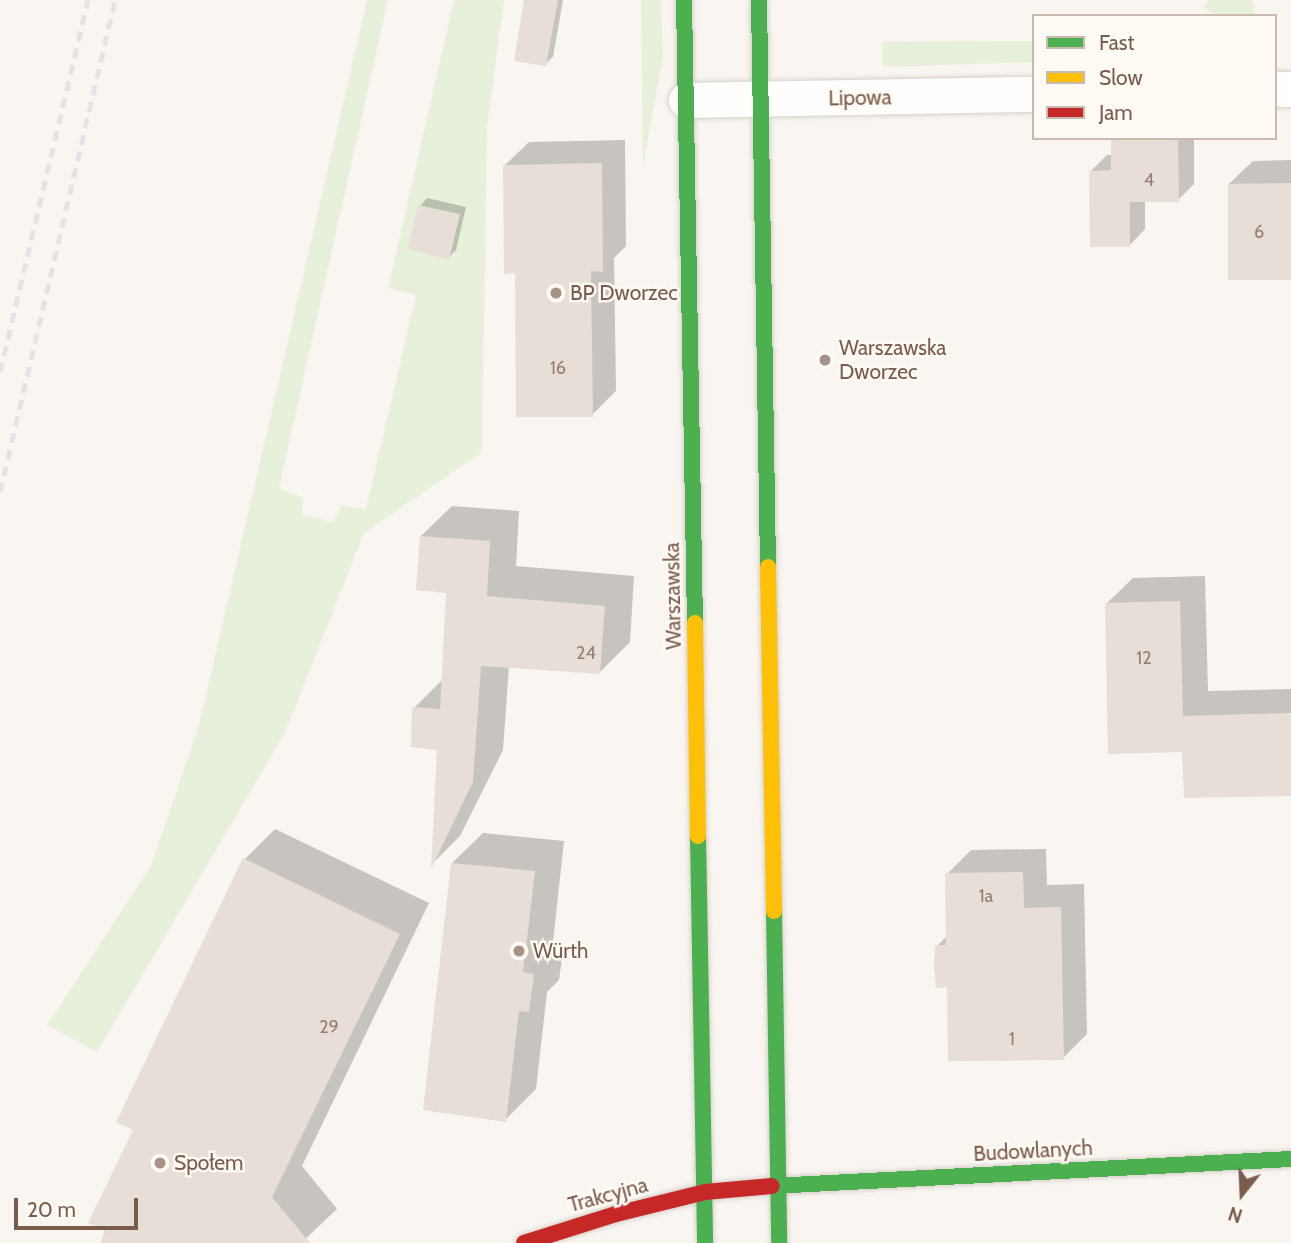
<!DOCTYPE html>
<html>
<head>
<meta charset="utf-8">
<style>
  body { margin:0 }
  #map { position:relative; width:1291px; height:1243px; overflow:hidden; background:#f9f5f0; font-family:Cabin,sans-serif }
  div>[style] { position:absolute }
  .green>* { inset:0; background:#e7f0db }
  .shadow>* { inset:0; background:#0003 }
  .building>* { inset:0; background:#e6ded7 }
  .roads { filter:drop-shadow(0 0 2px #d7d1cb) drop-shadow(0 0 2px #d7d1cb) }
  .street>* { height:35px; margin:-17.5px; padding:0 17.5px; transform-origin:17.5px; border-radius:17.5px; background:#fefefd }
  .fast>* { height:16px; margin:-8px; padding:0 8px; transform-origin:8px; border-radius:8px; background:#4caf50 }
  .slow>* { height:16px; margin:-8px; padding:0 8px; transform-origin:8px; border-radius:8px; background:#ffc107 }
  .jam>* { height:16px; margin:-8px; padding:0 8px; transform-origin:8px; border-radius:8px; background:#c62828 }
  .rail>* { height:5px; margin-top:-2.5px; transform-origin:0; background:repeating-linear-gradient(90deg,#e6e3e7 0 10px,transparent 0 17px) }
  .dots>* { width:19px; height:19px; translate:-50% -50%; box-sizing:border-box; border:4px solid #fffaf3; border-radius:50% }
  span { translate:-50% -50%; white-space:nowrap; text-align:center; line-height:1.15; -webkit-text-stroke:5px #fffaf3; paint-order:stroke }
  .number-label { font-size:18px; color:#977e72 }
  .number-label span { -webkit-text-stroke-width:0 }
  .street-label { font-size:21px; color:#7a5c4d }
  .poi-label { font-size:21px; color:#7a5c4d }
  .left { translate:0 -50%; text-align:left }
  .legend { position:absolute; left:1032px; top:14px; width:245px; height:126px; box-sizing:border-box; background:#fffaf3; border:2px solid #cabbb1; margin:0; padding:9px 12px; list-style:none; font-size:21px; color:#7a5c4d }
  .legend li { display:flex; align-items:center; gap:14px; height:35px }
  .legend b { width:35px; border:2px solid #cabbb1 }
  .north { position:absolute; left:1207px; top:1159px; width:70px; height:70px; -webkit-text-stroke:5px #fffaf3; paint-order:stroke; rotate:198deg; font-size:19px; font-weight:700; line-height:28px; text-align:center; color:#7a5c4d }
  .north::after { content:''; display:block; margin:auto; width:24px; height:32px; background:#7a5c4d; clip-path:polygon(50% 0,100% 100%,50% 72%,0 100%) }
  .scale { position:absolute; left:14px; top:1198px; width:124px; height:32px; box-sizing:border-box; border:4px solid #7a5c4d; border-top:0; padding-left:9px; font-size:21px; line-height:24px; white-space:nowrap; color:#7a5c4d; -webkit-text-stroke:5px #fffaf3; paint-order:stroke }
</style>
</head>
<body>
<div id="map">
  <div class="green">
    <i style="clip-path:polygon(367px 0,388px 0,279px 488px,303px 498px,302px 515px,333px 522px,341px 506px,366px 509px,416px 295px,388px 288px,454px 0,504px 0,487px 127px,482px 452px,364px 533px,285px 733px,97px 1052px,47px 1025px,151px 866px,199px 725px)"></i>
    <i style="clip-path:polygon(641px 0,661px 0,663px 56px,643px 166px)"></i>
    <i style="clip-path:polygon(1209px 0,1252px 0,1255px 16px,1215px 15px,1203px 7px)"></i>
    <i style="clip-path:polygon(1034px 41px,1034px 62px,889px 67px,882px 65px,882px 42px)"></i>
  </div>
  <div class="shadow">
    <i style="clip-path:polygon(526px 0,563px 0,553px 57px,545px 64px)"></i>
    <i style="clip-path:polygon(1113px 138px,1194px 138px,1194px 184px,1178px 200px,1145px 200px,1145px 229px,1129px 246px,1091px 171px,1107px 155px,1113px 155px)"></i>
    <i style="clip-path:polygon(625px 140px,626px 246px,614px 258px,616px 391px,592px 415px,505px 165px,529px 142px)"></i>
    <i style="clip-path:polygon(1291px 160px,1291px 278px,1229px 184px,1253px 161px)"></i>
    <i style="clip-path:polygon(427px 198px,466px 207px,456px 250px,448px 258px,420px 206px)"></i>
    <i style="clip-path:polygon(452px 506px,519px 511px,516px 566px,634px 576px,630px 642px,599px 673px,509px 666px,503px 750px,460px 836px,432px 864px,439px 748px,414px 708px,443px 679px,448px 591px,421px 536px)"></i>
    <i style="clip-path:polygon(1205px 576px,1208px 691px,1291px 689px,1291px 794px,1184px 750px,1107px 603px,1133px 578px)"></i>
    <i style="clip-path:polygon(275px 829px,429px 903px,302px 1166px,337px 1209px,301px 1243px,101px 1243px,135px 1129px,245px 859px)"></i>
    <i style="clip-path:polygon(483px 833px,564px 841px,553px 942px,564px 944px,559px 980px,547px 992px,536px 1089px,505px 1120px,452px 863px)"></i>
    <i style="clip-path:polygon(1046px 849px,1047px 885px,1084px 884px,1087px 1034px,1063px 1058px,949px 985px,937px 946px,948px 935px,947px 874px,971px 850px)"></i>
  </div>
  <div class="building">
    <i style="clip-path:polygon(524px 0,558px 0,546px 66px,514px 61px)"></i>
    <i style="clip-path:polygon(1111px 138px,1178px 138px,1179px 202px,1130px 202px,1130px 247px,1090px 247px,1089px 171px,1111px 170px)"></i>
    <i style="clip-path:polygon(602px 163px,603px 272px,591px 271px,593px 417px,516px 417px,515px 273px,504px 274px,503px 165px)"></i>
    <i style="clip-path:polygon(1291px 183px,1291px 280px,1228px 280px,1228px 184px)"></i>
    <i style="clip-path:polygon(418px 205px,460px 214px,449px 260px,408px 249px)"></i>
    <i style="clip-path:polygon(420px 536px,490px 541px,487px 596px,605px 606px,600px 674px,481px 666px,473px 782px,431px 869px,437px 750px,411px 747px,412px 707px,440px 709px,446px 593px,416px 590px)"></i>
    <i style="clip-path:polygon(1180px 601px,1183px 716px,1291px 713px,1291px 796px,1184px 798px,1182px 752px,1108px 754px,1105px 603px)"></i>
    <i style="clip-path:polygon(243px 858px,400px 934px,272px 1197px,310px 1243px,100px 1243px,106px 1230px,88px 1223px,133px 1130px,116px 1122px)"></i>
    <i style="clip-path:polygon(451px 863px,535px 871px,523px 972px,534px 974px,529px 1012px,519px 1011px,506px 1122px,423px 1110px)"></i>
    <i style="clip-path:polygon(1023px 872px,1024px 908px,1061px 907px,1064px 1060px,948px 1061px,947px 987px,936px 988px,934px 966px,935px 945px,946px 945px,945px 873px)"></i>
  </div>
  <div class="roads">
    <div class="street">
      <i style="left:1275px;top:89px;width:16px"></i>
      <i style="left:686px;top:100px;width:348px;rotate:-1deg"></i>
    </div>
    <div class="fast">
      <i style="left:684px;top:0;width:623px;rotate:88.99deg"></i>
      <i style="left:759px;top:0;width:567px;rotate:89.09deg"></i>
      <i style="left:698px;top:836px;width:407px;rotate:89deg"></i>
      <i style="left:774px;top:911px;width:332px;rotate:89.1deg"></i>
      <i style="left:772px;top:1186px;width:520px;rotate:-2.98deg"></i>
    </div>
    <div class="slow">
      <i style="left:768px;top:567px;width:344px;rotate:89deg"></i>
      <i style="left:695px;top:623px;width:213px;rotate:89.2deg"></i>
    </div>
    <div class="jam">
      <i style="left:524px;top:1243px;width:96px;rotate:-17.5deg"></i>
      <i style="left:616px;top:1214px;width:92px;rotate:-13.9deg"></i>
      <i style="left:705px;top:1192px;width:67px;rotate:-5.1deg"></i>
    </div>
  </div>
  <div class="rail">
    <i style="left:0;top:372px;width:382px;rotate:-76.7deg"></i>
    <i style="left:0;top:492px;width:505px;rotate:-76.84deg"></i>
  </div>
  <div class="dots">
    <i style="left:556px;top:293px;background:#a69286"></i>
    <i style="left:825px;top:360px;background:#a69286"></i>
    <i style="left:519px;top:951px;background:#a69286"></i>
    <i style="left:160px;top:1163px;background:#a69286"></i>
  </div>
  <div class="number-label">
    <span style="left:1149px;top:180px">4</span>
    <span style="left:1259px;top:232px">6</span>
    <span style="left:558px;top:368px">16</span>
    <span style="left:586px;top:653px">24</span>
    <span style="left:1144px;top:658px">12</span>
    <span style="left:986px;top:896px">1a</span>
    <span style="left:329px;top:1027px">29</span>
    <span style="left:1012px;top:1039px">1</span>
  </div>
  <div class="street-label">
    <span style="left:860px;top:98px;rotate:-1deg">Lipowa</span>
    <span style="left:673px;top:596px;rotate:-91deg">Warszawska</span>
    <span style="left:1033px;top:1151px;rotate:-3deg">Budowlanych</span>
    <span style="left:608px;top:1195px;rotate:-15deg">Trakcyjna</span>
  </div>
  <div class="poi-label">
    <span class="left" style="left:570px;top:293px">BP Dworzec</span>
    <span class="left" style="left:839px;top:360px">Warszawska<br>Dworzec</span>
    <span class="left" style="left:533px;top:951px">Würth</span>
    <span class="left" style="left:174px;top:1163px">Społem</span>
  </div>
  <ul class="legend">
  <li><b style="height:9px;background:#4caf50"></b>Fast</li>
  <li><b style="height:9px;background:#ffc107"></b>Slow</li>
  <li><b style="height:9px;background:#c62828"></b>Jam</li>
  </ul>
  <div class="north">N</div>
  <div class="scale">20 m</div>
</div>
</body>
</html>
